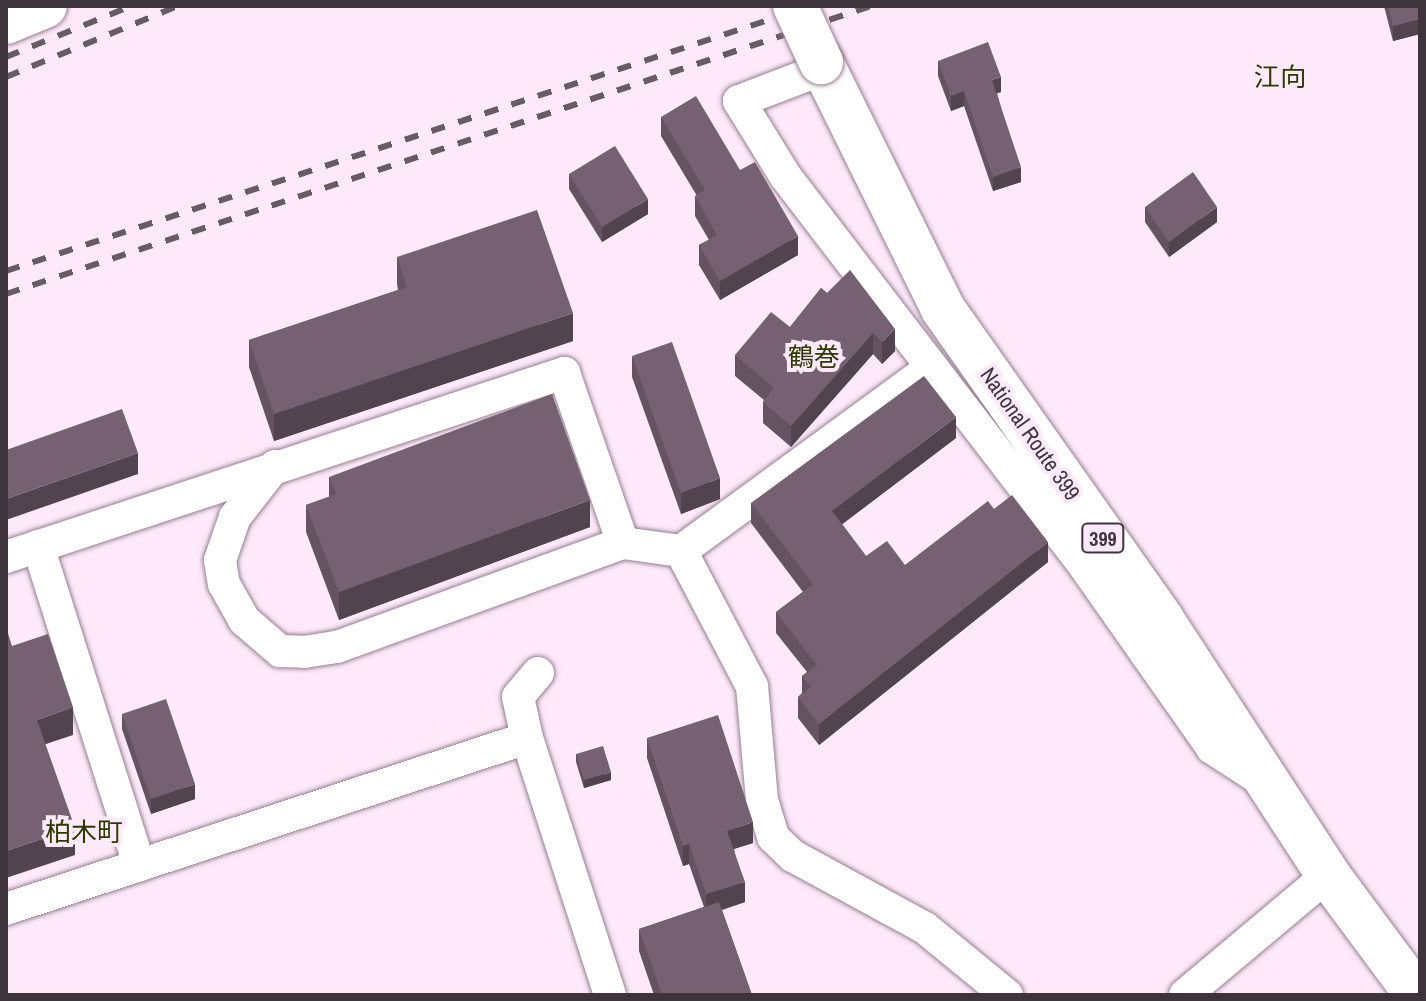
<!DOCTYPE html>
<html>
<head>
<meta charset="utf-8">
<style>
  body { margin:0 }
  #map { position:relative; width:1426px; height:1001px; overflow:hidden; background:#fde9f9; font-family:"Archivo Narrow","Noto Sans JP",sans-serif }
  div>[style] { position:absolute }
  .roads { filter:drop-shadow(0 0 2px #957f90) drop-shadow(0 0 2px #957f90) }
  .street>* { height:32px; margin:-16px; padding:0 16px; transform-origin:16px; border-radius:16px; background:#fff }
  .secondary>* { height:44px; margin:-22px; padding:0 22px; transform-origin:22px; border-radius:22px; background:#fff }
  .highway>* { height:44px; margin:-22px; padding:0 22px; transform-origin:22px; border-radius:22px; background:#fff }
  .rail>* { height:6px; margin-top:-3px; transform-origin:0; background:repeating-linear-gradient(90deg,#675b64 0 14px,transparent 0 28px) }
  .bridges { filter:drop-shadow(0 0 2px #957f90) drop-shadow(0 0 2px #957f90) }
  .highway-bridge>* { height:44px; margin:-22px; padding:0 22px; transform-origin:22px; border-radius:22px; background:#fff }
  .wall>* { inset:0; background:#655361 }
  .shaded-wall>* { inset:0; background:#52444f }
  .building>* { inset:0; background:#756171 }
  span { translate:-50% -50%; white-space:nowrap; text-align:center; line-height:1.15; -webkit-text-stroke:8px #fde9f9; paint-order:stroke }
  .shield-label span { padding:2px 6px; background:#fde9f9; border:2px solid; border-radius:6px; -webkit-text-stroke-width:0 }
  .shield-label { font-size:20px; color:#3e343c; font-weight:700 }
  .street-label { font-size:22px; color:#3e343c }
  .quarter-label { font-size:26px; color:#2c3a00 }
  .frame { position:absolute; inset:0; border:8px solid #3e343c; pointer-events:none }
</style>
</head>
<body>
<div id="map">
  <div class="roads">
    <div class="street">
      <i style="left:823px;top:69px;width:90px;rotate:159.1deg"></i>
      <i style="left:739px;top:101px;width:89px;rotate:58.3deg"></i>
      <i style="left:786px;top:177px;width:491px;rotate:52.5deg"></i>
      <i style="left:1085px;top:567px;width:221px;rotate:54.9deg"></i>
      <i style="left:1212px;top:748px;width:57px;rotate:32.9deg"></i>
      <i style="left:275px;top:466px;width:65px;rotate:128.1deg"></i>
      <i style="left:235px;top:517px;width:46px;rotate:109.2deg"></i>
      <i style="left:220px;top:560px;width:24px;rotate:81deg"></i>
      <i style="left:224px;top:584px;width:41px;rotate:60.9deg"></i>
      <i style="left:244px;top:620px;width:48px;rotate:40.7deg"></i>
      <i style="left:280px;top:651px;width:24px;rotate:2deg"></i>
      <i style="left:304px;top:652px;width:33px;rotate:-9deg"></i>
      <i style="left:337px;top:647px;width:304px;rotate:-20deg"></i>
      <i style="left:623px;top:543px;width:59px;rotate:7.9deg"></i>
      <i style="left:681px;top:551px;width:310px;rotate:-36.2deg"></i>
      <i style="left:38px;top:546px;width:335px;rotate:72.4deg"></i>
      <i style="left:681px;top:551px;width:153px;rotate:62.3deg"></i>
      <i style="left:752px;top:686px;width:114px;rotate:85deg"></i>
      <i style="left:762px;top:800px;width:39px;rotate:73deg"></i>
      <i style="left:773px;top:837px;width:28px;rotate:44deg"></i>
      <i style="left:793px;top:856px;width:150px;rotate:28.6deg"></i>
      <i style="left:925px;top:928px;width:106px;rotate:39.3deg"></i>
      <i style="left:6px;top:557px;width:588px;rotate:-18.25deg"></i>
      <i style="left:564px;top:373px;width:180px;rotate:70.9deg"></i>
      <i style="left:538px;top:673px;width:31px;rotate:130deg"></i>
      <i style="left:518px;top:697px;width:42px;rotate:77.6deg"></i>
      <i style="left:527px;top:738px;width:270px;rotate:72.1deg"></i>
      <i style="left:6px;top:909px;width:548px;rotate:-18.17deg"></i>
      <i style="left:1185px;top:995px;width:187px;rotate:-40deg"></i>
    </div>
    <div class="secondary">
      <i style="left:6px;top:22px;width:42px;rotate:-22.3deg"></i>
    </div>
    <div class="highway">
      <i style="left:821px;top:62px;width:275px;rotate:63.7deg"></i>
      <i style="left:943px;top:309px;width:380px;rotate:54.8deg"></i>
      <i style="left:1162px;top:620px;width:304px;rotate:56.9deg"></i>
      <i style="left:1328px;top:875px;width:149px;rotate:53.4deg"></i>
    </div>
  </div>
  <div class="rail">
    <i style="left:6px;top:57px;width:135px;rotate:-22.2deg"></i>
    <i style="left:6px;top:77px;width:185px;rotate:-22.5deg"></i>
    <i style="left:6px;top:271px;width:847px;rotate:-18.22deg"></i>
    <i style="left:6px;top:294px;width:912px;rotate:-18.42deg"></i>
  </div>
  <div class="bridges">
    <div class="highway-bridge">
      <i style="left:795px;top:6px;width:62px;rotate:65.1deg"></i>
    </div>
  </div>
  <div class="wall">
    <i style="clip-path:polygon(1384px 6px,1420px 6px,1420px 34px,1393px 41px)"></i>
    <i style="clip-path:polygon(938px 61px,1001px 92px,997px 93px,1021px 182px,993px 191px,964px 106px,951px 111px,938px 76px)"></i>
    <i style="clip-path:polygon(661px 117px,740px 170px,798px 255px,720px 300px,699px 265px,699px 245px,709px 240px,695px 216px,695px 196px,697px 196px,661px 136px)"></i>
    <i style="clip-path:polygon(569px 174px,648px 214px,602px 242px,569px 189px)"></i>
    <i style="clip-path:polygon(1145px 207px,1217px 222px,1169px 257px,1145px 222px)"></i>
    <i style="clip-path:polygon(397px 257px,573px 341px,274px 441px,249px 367px,249px 340px,398px 290px,397px 284px)"></i>
    <i style="clip-path:polygon(821px 288px,895px 351px,882px 364px,873px 354px,791px 447px,763px 423px,763px 402px,764px 400px,735px 376px,735px 355px,790px 327px)"></i>
    <i style="clip-path:polygon(632px 356px,720px 499px,681px 514px,632px 377px)"></i>
    <i style="clip-path:polygon(956px 438px,842px 524px,866px 556px,905px 565px,994px 509px,1048px 562px,819px 745px,798px 718px,798px 697px,802px 693px,802px 676px,807px 672px,776px 633px,776px 612px,803px 592px,751px 523px,751px 503px)"></i>
    <i style="clip-path:polygon(329px 477px,590px 527px,339px 620px,306px 532px,306px 505px,329px 497px)"></i>
    <i style="clip-path:polygon(122px 714px,195px 799px,151px 814px,122px 729px)"></i>
    <i style="clip-path:polygon(647px 738px,753px 843px,734px 849px,745px 902px,722px 910px,752px 995px,654px 995px,639px 951px,639px 929px,704px 907px,689px 864px,683px 866px,647px 758px)"></i>
    <i style="clip-path:polygon(576px 754px,611px 780px,584px 788px,576px 762px)"></i>
  </div>
  <div class="shaded-wall">
    <i style="clip-path:polygon(1420px 19px,1420px 34px,1393px 41px,1393px 26px)"></i>
    <i style="clip-path:polygon(1001px 77px,1001px 92px,992px 95px,992px 80px)"></i>
    <i style="clip-path:polygon(964px 91px,964px 106px,951px 111px,951px 96px)"></i>
    <i style="clip-path:polygon(1021px 167px,1021px 182px,993px 191px,993px 177px)"></i>
    <i style="clip-path:polygon(648px 199px,648px 214px,602px 242px,602px 227px)"></i>
    <i style="clip-path:polygon(1217px 207px,1217px 222px,1169px 257px,1169px 242px)"></i>
    <i style="clip-path:polygon(798px 236px,798px 255px,720px 300px,720px 281px)"></i>
    <i style="clip-path:polygon(573px 313px,573px 341px,274px 441px,274px 414px)"></i>
    <i style="clip-path:polygon(895px 329px,895px 351px,882px 364px,882px 342px)"></i>
    <i style="clip-path:polygon(873px 333px,873px 354px,791px 447px,791px 426px)"></i>
    <i style="clip-path:polygon(956px 417px,956px 438px,832px 532px,832px 511px)"></i>
    <i style="clip-path:polygon(138px 453px,138px 474px,6px 520px,6px 499px)"></i>
    <i style="clip-path:polygon(720px 478px,720px 499px,681px 514px,681px 493px)"></i>
    <i style="clip-path:polygon(590px 500px,590px 527px,339px 620px,339px 592px)"></i>
    <i style="clip-path:polygon(1048px 542px,1048px 562px,819px 745px,819px 724px)"></i>
    <i style="clip-path:polygon(73px 707px,73px 735px,37px 747px,37px 720px)"></i>
    <i style="clip-path:polygon(611px 772px,611px 780px,584px 788px,584px 780px)"></i>
    <i style="clip-path:polygon(195px 784px,195px 799px,151px 814px,151px 799px)"></i>
    <i style="clip-path:polygon(753px 822px,753px 843px,727px 851px,727px 831px)"></i>
    <i style="clip-path:polygon(75px 828px,75px 855px,6px 878px,6px 851px)"></i>
    <i style="clip-path:polygon(689px 844px,689px 864px,683px 866px,683px 846px)"></i>
    <i style="clip-path:polygon(745px 882px,745px 902px,706px 915px,706px 894px)"></i>
  </div>
  <div class="building">
    <i style="clip-path:polygon(1388px 6px,1420px 6px,1420px 19px,1393px 26px)"></i>
    <i style="clip-path:polygon(988px 42px,1001px 77px,992px 80px,1021px 167px,993px 177px,964px 91px,951px 96px,938px 61px)"></i>
    <i style="clip-path:polygon(696px 96px,740px 170px,755px 162px,798px 236px,720px 281px,699px 245px,717px 235px,695px 196px,705px 190px,661px 117px)"></i>
    <i style="clip-path:polygon(615px 146px,648px 199px,602px 227px,569px 174px)"></i>
    <i style="clip-path:polygon(1193px 172px,1217px 207px,1169px 242px,1145px 207px)"></i>
    <i style="clip-path:polygon(537px 210px,573px 313px,274px 414px,249px 340px,407px 287px,397px 257px)"></i>
    <i style="clip-path:polygon(850px 270px,895px 329px,882px 342px,873px 333px,791px 426px,763px 402px,774px 388px,735px 355px,771px 312px,790px 327px,821px 288px,827px 293px)"></i>
    <i style="clip-path:polygon(672px 342px,720px 478px,681px 493px,632px 356px)"></i>
    <i style="clip-path:polygon(924px 376px,956px 417px,832px 511px,866px 556px,887px 541px,905px 565px,988px 501px,994px 509px,1012px 495px,1048px 542px,819px 724px,798px 697px,811px 687px,802px 676px,817px 665px,776px 612px,813px 584px,751px 503px)"></i>
    <i style="clip-path:polygon(552px 394px,590px 500px,339px 592px,306px 505px,336px 494px,329px 477px)"></i>
    <i style="clip-path:polygon(122px 409px,138px 453px,6px 499px,6px 450px)"></i>
    <i style="clip-path:polygon(6px 627px,12px 646px,48px 634px,73px 707px,37px 720px,75px 828px,6px 851px)"></i>
    <i style="clip-path:polygon(166px 699px,195px 784px,151px 799px,122px 714px)"></i>
    <i style="clip-path:polygon(718px 715px,753px 822px,727px 831px,745px 882px,706px 894px,689px 844px,683px 846px,647px 738px)"></i>
    <i style="clip-path:polygon(603px 746px,611px 772px,584px 780px,576px 754px)"></i>
    <i style="clip-path:polygon(719px 902px,752px 995px,662px 995px,639px 929px)"></i>
  </div>
  <div class="shield-label">
    <span style="left:1103px;top:538px">399</span>
  </div>
  <div class="street-label">
    <span style="left:1030px;top:434px;rotate:55deg">National Route 399</span>
  </div>
  <div class="quarter-label">
    <span style="left:1280px;top:77px">江向</span>
    <span style="left:814px;top:357px">鶴巻</span>
    <span style="left:84px;top:832px">柏木町</span>
  </div>
  <div class="frame"></div>
</div>
</body>
</html>
